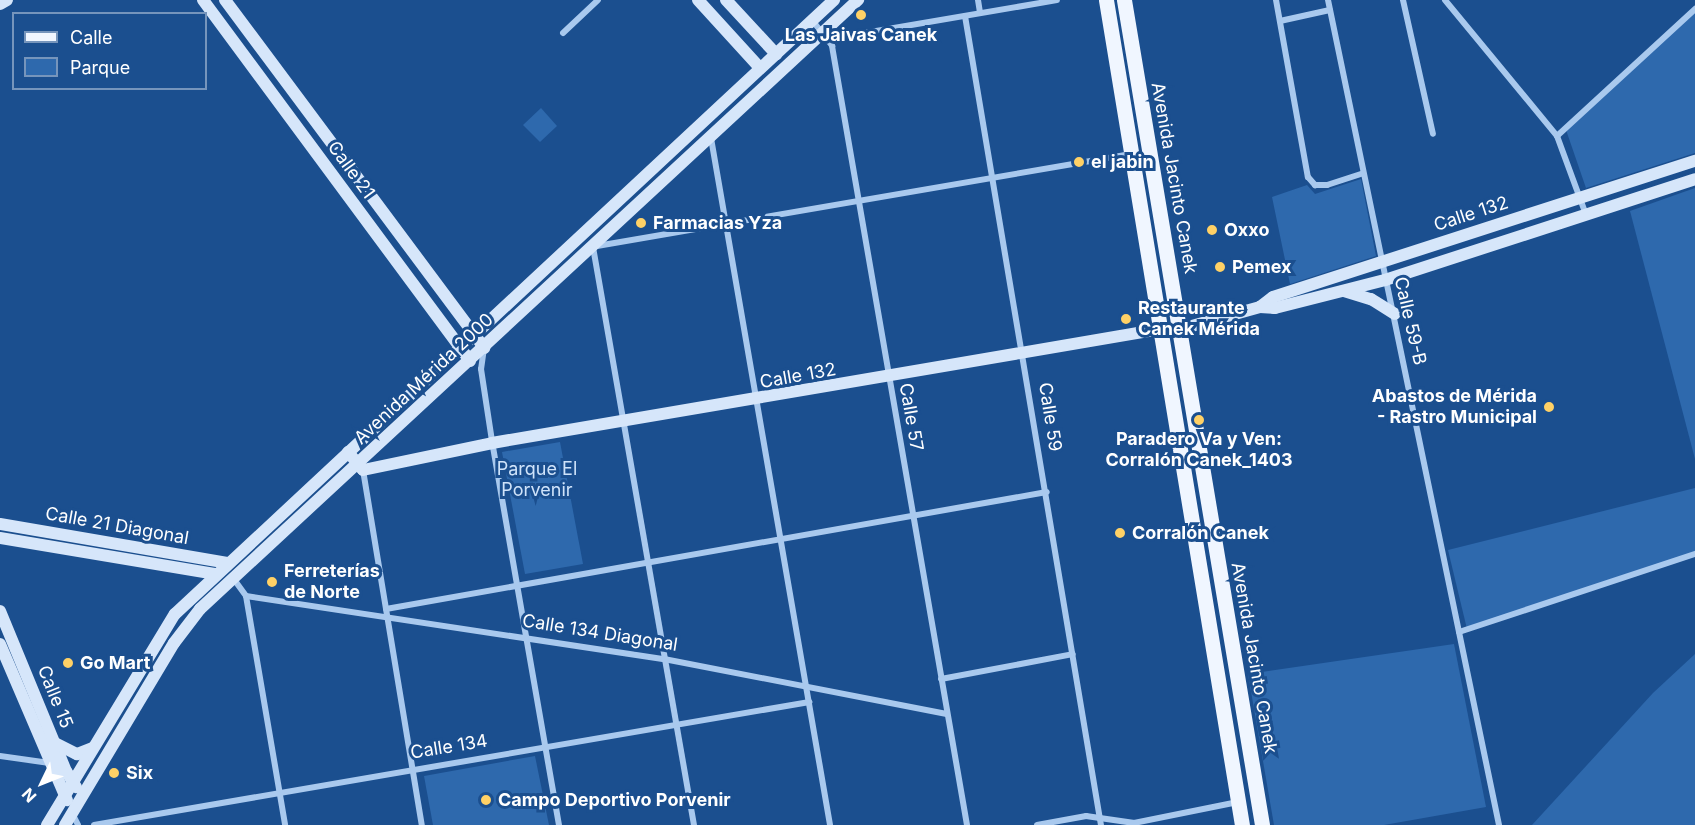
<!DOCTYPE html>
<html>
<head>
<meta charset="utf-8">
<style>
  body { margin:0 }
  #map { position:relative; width:1695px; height:825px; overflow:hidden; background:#1b4f8f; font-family:Inter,sans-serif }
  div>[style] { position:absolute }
  .green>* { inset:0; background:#2e69ad }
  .street>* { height:6px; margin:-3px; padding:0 3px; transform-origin:3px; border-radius:3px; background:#a9c9ee }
  .secondary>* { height:12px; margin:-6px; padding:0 6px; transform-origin:6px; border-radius:6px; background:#d6e6fa }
  .primary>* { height:15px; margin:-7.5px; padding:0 7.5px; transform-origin:7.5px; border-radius:7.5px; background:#f0f6ff }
  .dots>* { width:16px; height:16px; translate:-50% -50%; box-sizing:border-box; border:3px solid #1b4f8f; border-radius:50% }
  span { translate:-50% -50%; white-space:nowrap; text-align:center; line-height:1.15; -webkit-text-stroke:6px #1b4f8f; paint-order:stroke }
  .poi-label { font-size:18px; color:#fff; font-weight:700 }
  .left { translate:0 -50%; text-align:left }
  .right { translate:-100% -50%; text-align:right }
  .street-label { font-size:18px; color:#fff }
  .park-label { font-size:18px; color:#cfe3fa }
  .legend { position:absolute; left:12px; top:12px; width:195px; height:78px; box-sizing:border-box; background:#1b4f8f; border:2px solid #7695bc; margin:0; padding:8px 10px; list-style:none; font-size:18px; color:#fff }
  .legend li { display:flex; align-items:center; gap:12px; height:30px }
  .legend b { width:30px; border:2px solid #7695bc }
  .north { position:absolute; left:12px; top:753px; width:60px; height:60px; -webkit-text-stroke:4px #1b4f8f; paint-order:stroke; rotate:227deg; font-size:16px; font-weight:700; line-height:24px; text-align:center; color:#fff }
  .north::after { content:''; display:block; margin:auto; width:21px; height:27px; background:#fff; clip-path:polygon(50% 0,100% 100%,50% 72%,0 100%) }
</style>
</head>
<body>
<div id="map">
  <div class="green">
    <i style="clip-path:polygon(1695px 9px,1695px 153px,1586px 188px,1565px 127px)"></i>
    <i style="clip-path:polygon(541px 108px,557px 126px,540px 142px,523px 125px)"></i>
    <i style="clip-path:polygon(1361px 179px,1376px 256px,1290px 284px,1272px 197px,1307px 185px,1315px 194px)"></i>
    <i style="clip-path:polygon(1695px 188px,1695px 459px,1630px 211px)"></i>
    <i style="clip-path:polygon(560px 442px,583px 564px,525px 574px,502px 452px)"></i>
    <i style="clip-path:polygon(1695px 488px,1695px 554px,1467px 629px,1448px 550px)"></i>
    <i style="clip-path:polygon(1454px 644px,1486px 807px,1384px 825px,1274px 825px,1248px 674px)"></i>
    <i style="clip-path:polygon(1695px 654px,1695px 825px,1532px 825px,1653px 693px)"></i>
    <i style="clip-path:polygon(535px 756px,549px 825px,433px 825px,424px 776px)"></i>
  </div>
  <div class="street">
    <i style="left:978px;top:0;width:13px;rotate:81deg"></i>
    <i style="left:1276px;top:0;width:180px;rotate:79.8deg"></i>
    <i style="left:1308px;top:177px;width:11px;rotate:49deg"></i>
    <i style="left:1315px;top:185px;width:12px"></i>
    <i style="left:1327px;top:185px;width:38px;rotate:-18deg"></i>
    <i style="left:1328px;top:0;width:843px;rotate:78.29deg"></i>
    <i style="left:1403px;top:0;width:137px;rotate:77.4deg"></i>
    <i style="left:1445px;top:0;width:176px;rotate:50.5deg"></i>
    <i style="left:1557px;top:136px;width:84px;rotate:69.8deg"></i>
    <i style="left:965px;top:16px;width:820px;rotate:80.46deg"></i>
    <i style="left:812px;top:20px;width:33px;rotate:52deg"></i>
    <i style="left:832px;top:46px;width:791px;rotate:80.17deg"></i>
    <i style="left:1280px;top:21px;width:51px;rotate:-12.4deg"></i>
    <i style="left:825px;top:32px;width:17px;rotate:17deg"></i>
    <i style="left:841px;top:37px;width:219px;rotate:-9.7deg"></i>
    <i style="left:563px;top:33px;width:48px;rotate:-43.3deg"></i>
    <i style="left:1557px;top:136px;width:188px;rotate:-42.6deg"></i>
    <i style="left:711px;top:138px;width:697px;rotate:80.17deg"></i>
    <i style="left:597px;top:246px;width:542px;rotate:-9.78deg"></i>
    <i style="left:593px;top:247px;width:587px;rotate:80.09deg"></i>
    <i style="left:484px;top:348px;width:21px;rotate:98deg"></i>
    <i style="left:481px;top:369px;width:79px;rotate:81.3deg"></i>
    <i style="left:493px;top:447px;width:384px;rotate:80.1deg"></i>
    <i style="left:363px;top:470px;width:360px;rotate:80.6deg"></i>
    <i style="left:233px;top:578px;width:22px;rotate:54deg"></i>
    <i style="left:246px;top:596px;width:232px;rotate:80.3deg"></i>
    <i style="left:246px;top:596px;width:423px;rotate:8.6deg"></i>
    <i style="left:664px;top:659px;width:288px;rotate:11deg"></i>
    <i style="left:386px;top:609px;width:671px;rotate:-10.04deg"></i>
    <i style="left:1459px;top:632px;width:249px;rotate:-18.3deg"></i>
    <i style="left:941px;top:679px;width:134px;rotate:-10.7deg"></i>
    <i style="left:0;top:756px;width:50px;rotate:8deg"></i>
    <i style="left:72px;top:813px;width:13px;rotate:63deg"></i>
    <i style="left:94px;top:825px;width:726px;rotate:-9.76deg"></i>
    <i style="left:1037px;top:825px;width:50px;rotate:-10.4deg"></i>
    <i style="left:1086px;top:816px;width:49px;rotate:8.3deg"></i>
    <i style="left:1134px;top:823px;width:106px;rotate:-11.4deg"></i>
  </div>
  <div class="secondary">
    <i style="left:203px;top:0;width:449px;rotate:53.5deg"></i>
    <i style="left:225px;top:0;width:434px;rotate:53.3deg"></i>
    <i style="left:698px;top:0;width:92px;rotate:47.6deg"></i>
    <i style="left:726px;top:0;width:74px;rotate:47.2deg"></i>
    <i style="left:0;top:4px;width:8px;rotate:-30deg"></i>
    <i style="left:1344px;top:291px;width:28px;rotate:17deg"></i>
    <i style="left:1371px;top:299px;width:28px;rotate:32deg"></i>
    <i style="left:1260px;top:307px;width:16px;rotate:-38deg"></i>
    <i style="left:1273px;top:297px;width:443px;rotate:-17.9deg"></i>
    <i style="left:348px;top:452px;width:23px;rotate:50deg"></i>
    <i style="left:363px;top:470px;width:132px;rotate:-11.8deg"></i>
    <i style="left:492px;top:443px;width:679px;rotate:-9.67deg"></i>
    <i style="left:1161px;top:329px;width:20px"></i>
    <i style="left:1181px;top:329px;width:82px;rotate:-15.6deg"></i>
    <i style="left:1260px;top:307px;width:15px;rotate:4deg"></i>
    <i style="left:1275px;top:308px;width:114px;rotate:-14.3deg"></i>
    <i style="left:1385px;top:280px;width:326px;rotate:-18deg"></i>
    <i style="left:0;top:524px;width:232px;rotate:9.7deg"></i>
    <i style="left:0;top:538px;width:219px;rotate:9.5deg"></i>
    <i style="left:0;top:611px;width:173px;rotate:67.6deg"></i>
    <i style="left:66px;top:771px;width:19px;rotate:58deg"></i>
    <i style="left:0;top:644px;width:170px;rotate:66.8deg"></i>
    <i style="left:55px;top:743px;width:25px;rotate:27deg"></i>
    <i style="left:77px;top:754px;width:17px;rotate:-21deg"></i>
    <i style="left:47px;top:825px;width:247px;rotate:-58.8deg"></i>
    <i style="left:175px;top:614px;width:901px;rotate:-42.98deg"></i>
    <i style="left:65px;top:825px;width:212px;rotate:-59.1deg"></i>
    <i style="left:174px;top:643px;width:43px;rotate:-52.6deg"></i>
    <i style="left:200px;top:609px;width:897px;rotate:-42.79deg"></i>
  </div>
  <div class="primary">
    <i style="left:1106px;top:0;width:836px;rotate:80.64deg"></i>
    <i style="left:1124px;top:0;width:836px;rotate:80.5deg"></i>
  </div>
  <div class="dots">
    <i style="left:861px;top:15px;background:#ffd166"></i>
    <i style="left:1079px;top:162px;background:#ffd166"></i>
    <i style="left:641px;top:223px;background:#ffd166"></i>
    <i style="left:1212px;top:230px;background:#ffd166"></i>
    <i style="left:1220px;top:267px;background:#ffd166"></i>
    <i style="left:1126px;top:319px;background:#ffd166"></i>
    <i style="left:1549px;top:407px;background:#ffd166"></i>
    <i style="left:1199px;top:420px;background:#ffd166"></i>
    <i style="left:1120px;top:533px;background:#ffd166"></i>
    <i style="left:272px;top:582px;background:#ffd166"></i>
    <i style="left:68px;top:663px;background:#ffd166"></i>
    <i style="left:114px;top:773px;background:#ffd166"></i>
    <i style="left:486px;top:800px;background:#ffd166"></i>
  </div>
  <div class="poi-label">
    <span style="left:861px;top:35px">Las Jaivas Canek</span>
    <span class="left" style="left:1091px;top:162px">el jabin</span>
    <span class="left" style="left:653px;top:223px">Farmacias Yza</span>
    <span class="left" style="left:1224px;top:230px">Oxxo</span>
    <span class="left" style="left:1232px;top:267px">Pemex</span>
    <span class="left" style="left:1138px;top:319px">Restaurante<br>Canek Mérida</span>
    <span class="right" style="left:1537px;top:407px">Abastos de Mérida<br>- Rastro Municipal</span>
    <span style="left:1199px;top:450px">Paradero Va y Ven:<br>Corralón Canek_1403</span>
    <span class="left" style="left:1132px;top:533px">Corralón Canek</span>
    <span class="left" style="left:284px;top:582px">Ferreterías<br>de Norte</span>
    <span class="left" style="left:80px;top:663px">Go Mart</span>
    <span class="left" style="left:126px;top:773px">Six</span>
    <span class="left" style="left:498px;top:800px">Campo Deportivo Porvenir</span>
  </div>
  <div class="street-label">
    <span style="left:351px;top:170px;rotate:54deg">Calle 21</span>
    <span style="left:1174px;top:178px;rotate:80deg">Avenida Jacinto Canek</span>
    <span style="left:1471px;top:214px;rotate:-18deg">Calle 132</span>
    <span style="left:1410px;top:321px;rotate:77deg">Calle 59-B</span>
    <span style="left:798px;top:376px;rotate:-10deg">Calle 132</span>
    <span style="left:424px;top:379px;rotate:-43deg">Avenida Mérida 2000</span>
    <span style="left:911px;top:417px;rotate:80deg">Calle 57</span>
    <span style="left:1050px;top:417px;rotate:81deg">Calle 59</span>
    <span style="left:117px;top:526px;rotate:10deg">Calle 21 Diagonal</span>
    <span style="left:600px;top:633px;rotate:9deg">Calle 134 Diagonal</span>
    <span style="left:1254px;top:658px;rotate:80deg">Avenida Jacinto Canek</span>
    <span style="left:55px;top:697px;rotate:68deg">Calle 15</span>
    <span style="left:449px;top:747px;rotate:-9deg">Calle 134</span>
  </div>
  <div class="park-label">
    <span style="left:537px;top:480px">Parque El<br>Porvenir</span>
  </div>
  <ul class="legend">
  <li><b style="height:8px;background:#f0f6ff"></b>Calle</li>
  <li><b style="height:16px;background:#2e69ad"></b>Parque</li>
  </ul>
  <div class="north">N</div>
</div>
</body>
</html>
